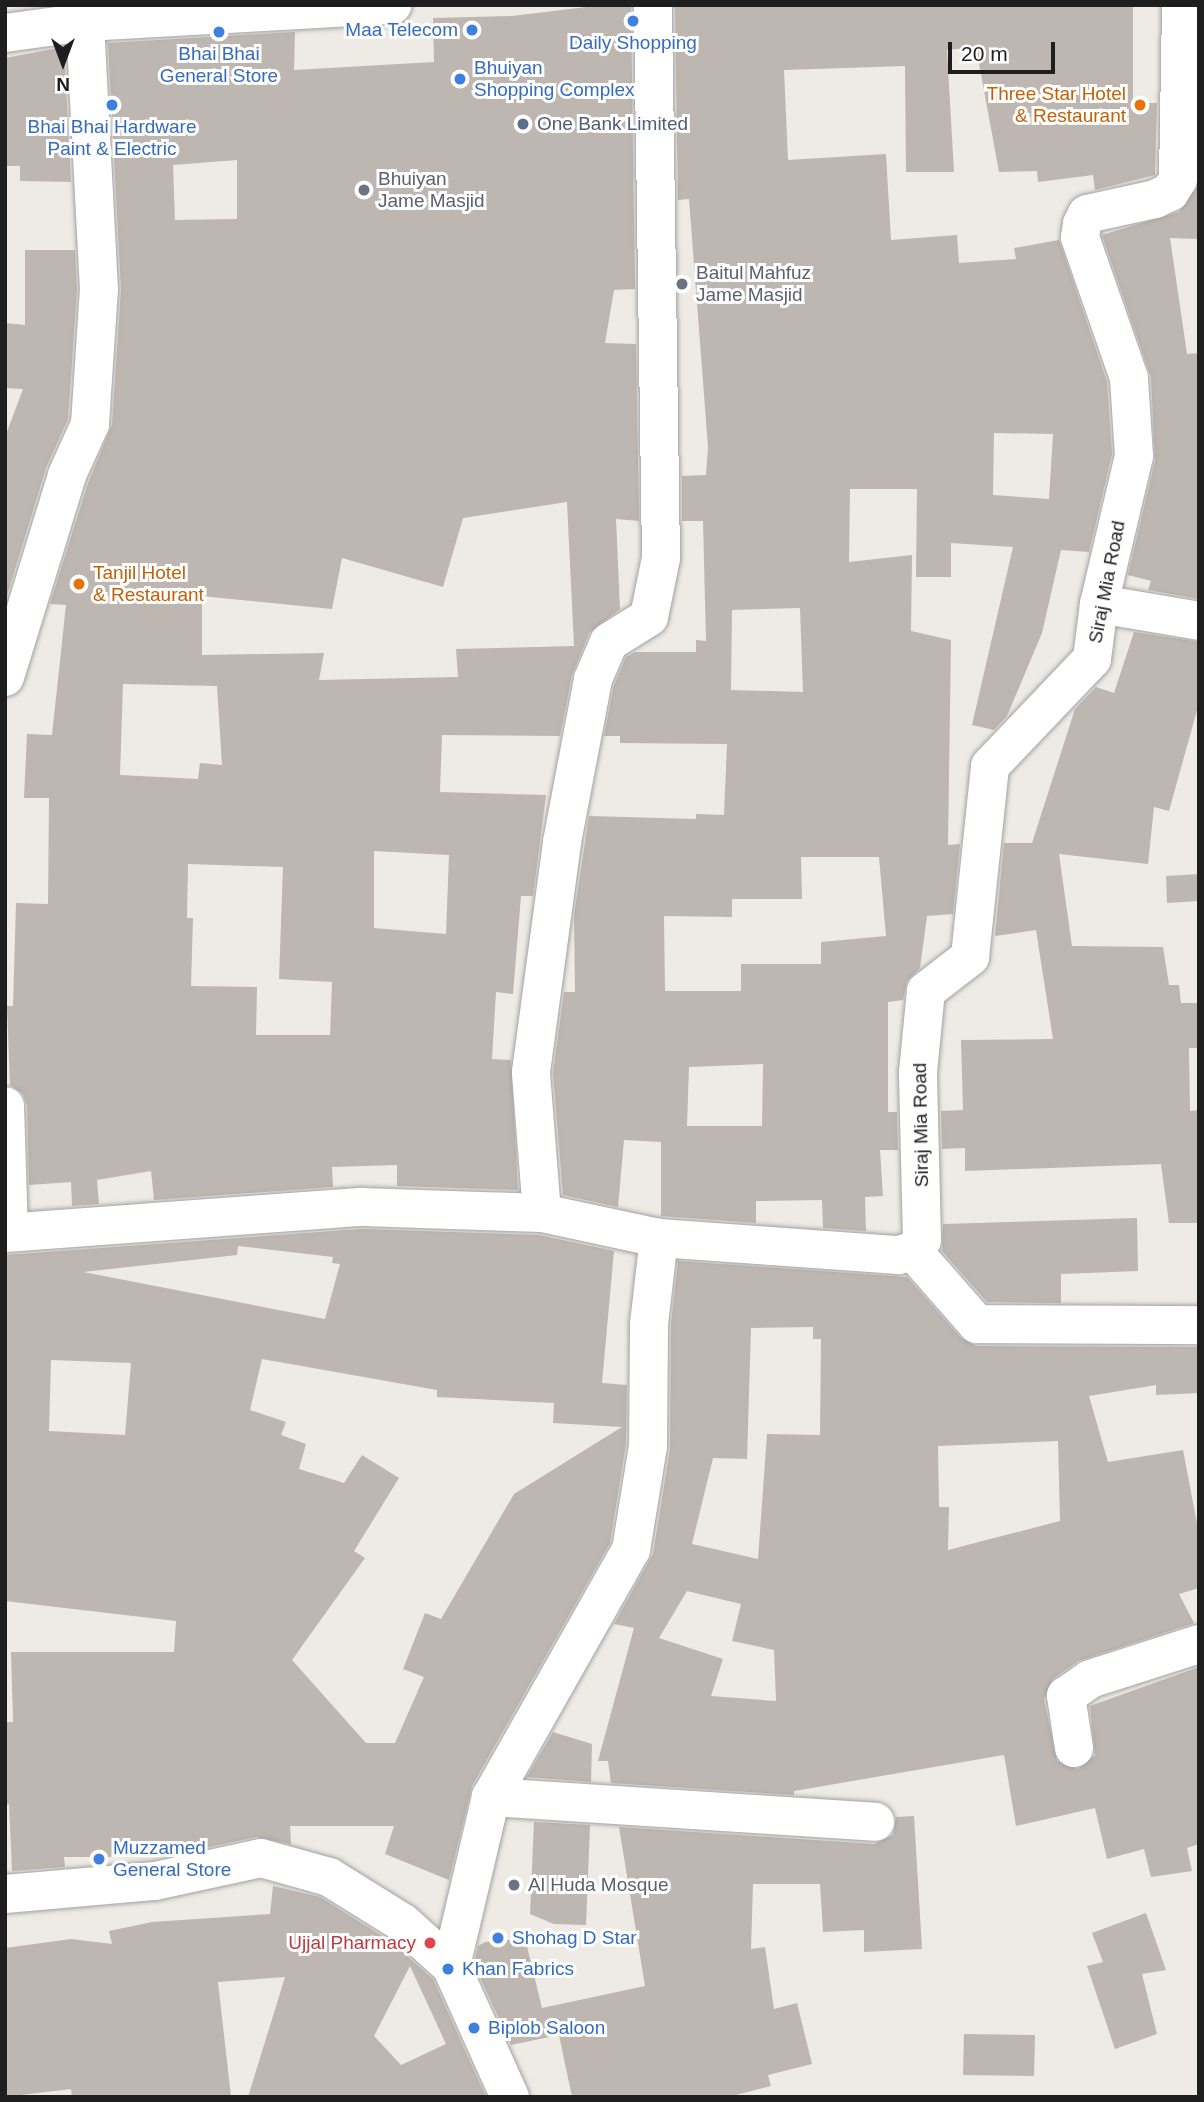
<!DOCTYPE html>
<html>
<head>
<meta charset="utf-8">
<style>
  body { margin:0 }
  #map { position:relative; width:1204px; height:2102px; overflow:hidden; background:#eeeae4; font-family:Helvetica,sans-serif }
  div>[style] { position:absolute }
  .building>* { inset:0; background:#beb6b1 }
  .roads { filter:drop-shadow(0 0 2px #a2a2a2) drop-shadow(0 0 2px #a2a2a2) }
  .minor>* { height:38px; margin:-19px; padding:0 19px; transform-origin:19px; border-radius:19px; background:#fff }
  .dots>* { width:19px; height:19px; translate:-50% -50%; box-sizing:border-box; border:4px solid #fff; border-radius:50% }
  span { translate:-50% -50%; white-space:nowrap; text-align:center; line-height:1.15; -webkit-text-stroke:6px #fff; paint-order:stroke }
  .shop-label { font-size:19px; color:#366cbe }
  .right { translate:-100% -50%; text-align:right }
  .left { translate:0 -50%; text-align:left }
  .food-label { font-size:19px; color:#c56008 }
  .service-label { font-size:19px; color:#4e5e75 }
  .worship-label { font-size:19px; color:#5b616d }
  .street-label { font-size:19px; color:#1e1e1e }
  .health-label { font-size:19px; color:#be3a42 }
  .frame { position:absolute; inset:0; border:7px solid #1e1e1e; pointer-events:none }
  .north { position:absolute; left:28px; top:28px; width:70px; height:70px; -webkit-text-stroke:5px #fff; paint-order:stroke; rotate:180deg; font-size:19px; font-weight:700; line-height:28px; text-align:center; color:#1e1e1e }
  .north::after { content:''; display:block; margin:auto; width:24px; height:32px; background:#1e1e1e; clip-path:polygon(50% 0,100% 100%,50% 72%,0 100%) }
  .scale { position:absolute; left:948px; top:42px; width:107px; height:32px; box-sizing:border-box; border:4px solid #1e1e1e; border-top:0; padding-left:9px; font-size:21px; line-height:24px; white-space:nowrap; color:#1e1e1e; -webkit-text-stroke:5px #fff; paint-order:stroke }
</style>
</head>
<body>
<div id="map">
  <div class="building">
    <i style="clip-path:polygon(evenodd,603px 5px,631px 5px,635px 289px,614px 290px,605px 343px,636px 344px,639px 521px,616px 519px,620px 609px,589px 633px,572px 675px,560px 736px,442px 735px,440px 792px,546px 795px,533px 896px,521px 896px,513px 994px,496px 992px,492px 1059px,511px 1060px,518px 1190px,397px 1186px,397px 1165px,332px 1167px,333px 1187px,154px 1200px,151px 1171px,97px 1180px,99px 1204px,72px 1206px,71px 1182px,29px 1185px,27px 1105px,23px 1094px,10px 1085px,7px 1006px,13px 1006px,16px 903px,48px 904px,49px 798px,24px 798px,27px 734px,52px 735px,66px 605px,50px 604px,88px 483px,112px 425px,121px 289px,108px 43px,295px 32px,294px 70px,434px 62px,433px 18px,512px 16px,603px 5px,237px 160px,237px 219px,175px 220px,173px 165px,237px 160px,603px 5px,567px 502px,574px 646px,456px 649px,458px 677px,319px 680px,324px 653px,202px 655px,202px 596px,332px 609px,342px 558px,443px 587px,463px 518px,567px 502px,603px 5px,123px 684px,217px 686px,222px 765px,200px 763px,198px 779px,120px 775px,123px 684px,603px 5px,374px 851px,449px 855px,446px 934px,374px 928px,374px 851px,603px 5px,188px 864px,283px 867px,279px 979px,332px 982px,330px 1035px,256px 1035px,257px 987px,191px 986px,193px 918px,187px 918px,188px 864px)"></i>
    <i style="clip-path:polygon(evenodd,675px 5px,1133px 5px,1133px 103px,1157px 103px,1155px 175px,1095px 190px,1093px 175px,1038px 182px,1037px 171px,999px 172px,976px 47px,947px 50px,954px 172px,906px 172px,905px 66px,784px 70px,788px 160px,886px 154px,891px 240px,957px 235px,959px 263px,1016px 259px,1014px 248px,1059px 240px,1107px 382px,1112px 454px,1089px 552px,1061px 550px,1042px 633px,1007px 716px,994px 730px,972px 725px,1013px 547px,951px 543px,951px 577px,916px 577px,917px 489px,850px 489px,849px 562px,912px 555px,911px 631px,951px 640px,948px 845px,960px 844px,953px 914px,927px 916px,920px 968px,907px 981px,903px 1000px,888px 1002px,888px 1112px,897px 1112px,898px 1150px,880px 1150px,883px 1196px,865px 1197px,866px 1231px,823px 1228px,822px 1200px,756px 1201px,756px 1223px,661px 1216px,661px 1142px,624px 1140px,618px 1207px,563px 1195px,553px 1073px,564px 992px,575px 992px,574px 915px,589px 816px,696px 819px,696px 814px,724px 815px,727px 744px,620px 743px,620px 736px,604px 736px,614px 685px,626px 657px,635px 652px,696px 652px,696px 640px,706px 641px,703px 521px,682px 521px,682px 476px,706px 475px,708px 447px,689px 199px,678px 200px,675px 5px,994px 433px,1053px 434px,1049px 499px,993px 495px,994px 433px,675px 5px,800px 608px,803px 692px,731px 690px,732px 610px,800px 608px,675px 5px,801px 857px,879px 857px,886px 936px,821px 942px,821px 964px,741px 964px,741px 991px,665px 991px,664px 916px,732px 917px,732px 899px,802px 899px,801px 857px,675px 5px,763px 1064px,762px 1126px,687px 1126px,689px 1067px,763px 1064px)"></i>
    <i style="clip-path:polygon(64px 47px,71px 182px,20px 181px,20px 166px,5px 166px,5px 58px)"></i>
    <i style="clip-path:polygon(1199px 184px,1199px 239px,1170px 238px,1187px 354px,1199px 353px,1199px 599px,1148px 590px,1151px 581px,1128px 575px,1155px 461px,1151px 377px,1102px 235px,1179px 212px)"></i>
    <i style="clip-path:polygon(25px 250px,75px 250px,77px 290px,68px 419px,46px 468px,5px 602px,5px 437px,23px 389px,5px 388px,5px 323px,25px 325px)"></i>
    <i style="clip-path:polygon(1134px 632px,1199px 642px,1199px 703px,1169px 811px,1154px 807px,1148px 864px,1059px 854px,1072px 946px,1163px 947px,1169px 985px,1179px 985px,1181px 1003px,1199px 1003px,1199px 1048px,1189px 1048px,1190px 1111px,1199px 1110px,1199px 1223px,1169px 1223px,1161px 1164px,965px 1171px,965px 1148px,942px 1149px,941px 1111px,963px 1110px,961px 1040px,1053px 1039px,1036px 930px,995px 936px,1004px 843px,1032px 843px,1075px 709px,1096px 687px,1114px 693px)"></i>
    <i style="clip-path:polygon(1199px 874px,1199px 901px,1167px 903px,1166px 876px)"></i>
    <i style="clip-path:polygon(1137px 1218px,1138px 1271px,1061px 1274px,1061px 1303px,987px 1302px,942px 1251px,943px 1224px)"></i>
    <i style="clip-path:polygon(evenodd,362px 1229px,539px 1235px,614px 1251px,602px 1383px,627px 1385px,626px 1444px,610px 1543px,472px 1786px,449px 1880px,385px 1854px,394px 1826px,290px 1826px,291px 1844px,256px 1837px,162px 1857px,64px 1857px,65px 1867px,12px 1871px,9px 1804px,5px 1805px,5px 1722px,13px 1722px,11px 1652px,174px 1652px,176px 1621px,5px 1601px,5px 1255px,362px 1229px,238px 1246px,333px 1257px,332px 1263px,340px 1264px,325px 1319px,83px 1272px,237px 1255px,238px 1246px,362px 1229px,262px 1359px,437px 1390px,437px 1397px,554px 1403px,553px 1423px,622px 1427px,514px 1494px,441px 1619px,425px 1613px,403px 1669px,424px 1677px,395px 1743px,366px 1743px,292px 1660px,365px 1558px,354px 1551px,399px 1478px,362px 1455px,344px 1483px,299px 1469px,306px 1444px,281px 1435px,286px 1422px,250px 1410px,262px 1359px,362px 1229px,51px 1360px,131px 1363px,125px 1435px,49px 1431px,51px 1360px)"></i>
    <i style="clip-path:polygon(evenodd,678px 1261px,907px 1277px,961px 1338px,976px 1346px,1197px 1347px,1199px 1393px,1156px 1395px,1156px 1385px,1089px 1396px,1108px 1462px,1183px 1450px,1199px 1534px,1199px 1588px,1179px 1594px,1194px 1623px,1078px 1661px,1053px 1679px,1044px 1699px,1057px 1761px,1078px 1769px,1095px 1755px,1090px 1706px,1199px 1667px,1199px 1844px,1187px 1848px,1192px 1871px,1151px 1877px,1144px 1849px,1107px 1859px,1095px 1808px,1016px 1826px,1004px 1755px,794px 1791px,794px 1795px,611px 1783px,608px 1761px,598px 1761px,634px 1628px,614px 1624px,653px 1554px,670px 1449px,671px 1324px,678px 1261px,813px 1327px,813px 1339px,821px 1339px,820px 1435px,767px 1434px,758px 1559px,692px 1544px,713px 1458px,747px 1459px,751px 1328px,813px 1327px,678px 1261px,1058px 1441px,1060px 1521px,948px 1550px,949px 1507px,939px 1507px,938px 1446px,1058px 1441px,678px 1261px,687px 1591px,741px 1604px,732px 1641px,774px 1650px,776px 1701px,711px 1696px,723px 1659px,659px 1638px,687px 1591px)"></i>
    <i style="clip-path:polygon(553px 1732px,592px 1744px,591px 1782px,527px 1777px)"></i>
    <i style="clip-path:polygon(914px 1816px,922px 1949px,864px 1952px,864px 1930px,823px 1932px,820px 1884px,753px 1884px,751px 1949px,765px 1947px,774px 2009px,797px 2003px,812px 2064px,768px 2075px,771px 2086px,728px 2097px,572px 2097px,559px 2035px,511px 2045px,474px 1964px,478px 1946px,485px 1942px,525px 1938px,542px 2008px,645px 1986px,619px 1827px,874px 1844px,893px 1835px,896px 1817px)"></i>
    <i style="clip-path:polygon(534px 1822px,590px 1825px,586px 1925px,554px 1924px,530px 1914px)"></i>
    <i style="clip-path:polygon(evenodd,273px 1886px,320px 1897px,390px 1941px,433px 1979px,486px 2097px,248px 2097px,285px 1977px,218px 1982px,231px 2097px,72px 2097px,71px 2089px,5px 2097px,5px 1948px,71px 1939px,112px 1944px,109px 1931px,152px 1922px,270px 1914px,273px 1886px,410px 1966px,446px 2044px,401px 2065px,374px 2036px,410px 1966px)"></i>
    <i style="clip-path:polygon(1146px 1913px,1166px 1970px,1142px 1974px,1157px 2034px,1115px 2049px,1087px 1966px,1103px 1962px,1092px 1933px)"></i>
    <i style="clip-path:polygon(964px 2034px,1035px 2035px,1034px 2076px,963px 2075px)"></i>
  </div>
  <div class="roads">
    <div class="minor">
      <i style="left:5px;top:33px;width:81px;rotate:-7.8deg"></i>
      <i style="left:85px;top:22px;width:308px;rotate:-3.2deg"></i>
      <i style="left:1099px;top:604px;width:101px;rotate:9.6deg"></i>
      <i style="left:5px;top:677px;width:211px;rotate:-72.9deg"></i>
      <i style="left:67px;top:475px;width:56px;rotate:-65.7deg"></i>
      <i style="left:90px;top:424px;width:134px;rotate:-86.2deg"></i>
      <i style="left:99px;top:290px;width:268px;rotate:-93deg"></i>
      <i style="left:5px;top:1106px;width:126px;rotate:88.2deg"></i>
      <i style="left:542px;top:1213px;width:141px;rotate:-94.5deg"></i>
      <i style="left:531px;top:1072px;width:232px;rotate:-82.3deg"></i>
      <i style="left:562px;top:842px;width:166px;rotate:-79.2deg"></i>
      <i style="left:593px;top:679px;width:40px;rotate:-66.6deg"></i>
      <i style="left:609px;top:642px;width:47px;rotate:-32deg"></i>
      <i style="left:649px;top:617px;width:60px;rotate:-78.5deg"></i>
      <i style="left:661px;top:558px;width:553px;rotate:-90.83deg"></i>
      <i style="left:5px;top:1233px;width:358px;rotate:-4.2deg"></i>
      <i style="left:362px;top:1207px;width:180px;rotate:1.9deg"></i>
      <i style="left:542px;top:1213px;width:120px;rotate:12.1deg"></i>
      <i style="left:659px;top:1238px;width:240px;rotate:4.1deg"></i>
      <i style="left:898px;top:1255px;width:16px;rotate:-15deg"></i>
      <i style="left:913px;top:1251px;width:14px;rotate:-51deg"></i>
      <i style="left:922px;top:1240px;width:168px;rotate:-91.4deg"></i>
      <i style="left:918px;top:1072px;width:81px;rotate:-84.4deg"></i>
      <i style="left:926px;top:991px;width:56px;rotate:-37.7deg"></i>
      <i style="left:970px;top:957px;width:192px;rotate:-84deg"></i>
      <i style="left:990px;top:766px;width:148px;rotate:-46.4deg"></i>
      <i style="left:1092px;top:659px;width:55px;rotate:-82.7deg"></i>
      <i style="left:1099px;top:604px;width:152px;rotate:-76.7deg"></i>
      <i style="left:1134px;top:456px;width:78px;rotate:-93.7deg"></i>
      <i style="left:1129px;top:378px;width:149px;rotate:-109.2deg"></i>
      <i style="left:1080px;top:237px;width:13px;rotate:-81deg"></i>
      <i style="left:1082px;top:224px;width:11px;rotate:-63deg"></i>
      <i style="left:1087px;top:214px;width:70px;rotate:-12.4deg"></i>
      <i style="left:1155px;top:199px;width:17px;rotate:-25deg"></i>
      <i style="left:1170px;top:192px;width:15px;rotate:-58deg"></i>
      <i style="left:1178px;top:179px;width:174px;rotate:-89deg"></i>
      <i style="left:913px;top:1251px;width:97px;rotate:48.8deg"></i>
      <i style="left:977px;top:1324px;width:222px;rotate:0.3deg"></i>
      <i style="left:1074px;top:1748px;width:53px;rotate:-98.7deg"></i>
      <i style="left:1066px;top:1696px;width:29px;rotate:-35deg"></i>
      <i style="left:1090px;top:1679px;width:114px;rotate:-17.8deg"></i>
      <i style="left:491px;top:1797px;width:385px;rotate:3.7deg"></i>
      <i style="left:5px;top:1894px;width:151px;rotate:-5deg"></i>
      <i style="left:155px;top:1881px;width:108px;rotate:-12.2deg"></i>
      <i style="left:261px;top:1858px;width:71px;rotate:15.6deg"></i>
      <i style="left:329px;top:1877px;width:87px;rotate:31.9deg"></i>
      <i style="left:403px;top:1923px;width:64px;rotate:41.9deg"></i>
      <i style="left:451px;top:1966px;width:144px;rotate:65.8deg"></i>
      <i style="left:451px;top:1966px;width:174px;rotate:-76.7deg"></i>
      <i style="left:491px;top:1797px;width:284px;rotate:-60.5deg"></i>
      <i style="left:631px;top:1550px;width:105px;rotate:-80.7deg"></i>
      <i style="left:648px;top:1446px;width:122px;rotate:-89.5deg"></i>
      <i style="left:649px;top:1324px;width:87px;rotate:-83.4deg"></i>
    </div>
  </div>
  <div class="dots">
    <i style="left:633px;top:21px;background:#3f7fe0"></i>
    <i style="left:472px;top:30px;background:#3f7fe0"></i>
    <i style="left:219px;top:32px;background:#3f7fe0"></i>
    <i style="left:460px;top:79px;background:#3f7fe0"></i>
    <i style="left:112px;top:105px;background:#3f7fe0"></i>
    <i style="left:1140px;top:105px;background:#e8710a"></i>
    <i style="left:523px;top:124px;background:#5c6f8a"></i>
    <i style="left:364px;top:190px;background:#6b7280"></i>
    <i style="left:682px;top:284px;background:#6b7280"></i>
    <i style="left:79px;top:584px;background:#e8710a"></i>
    <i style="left:99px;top:1859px;background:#3f7fe0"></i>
    <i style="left:514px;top:1885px;background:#6b7280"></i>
    <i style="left:498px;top:1938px;background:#3f7fe0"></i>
    <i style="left:430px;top:1943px;background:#e0444e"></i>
    <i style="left:448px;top:1969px;background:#3f7fe0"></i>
    <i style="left:474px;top:2028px;background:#3f7fe0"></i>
  </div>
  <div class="shop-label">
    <span class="right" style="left:458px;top:30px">Maa Telecom</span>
    <span style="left:633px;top:43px">Daily Shopping</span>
    <span style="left:219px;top:65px">Bhai Bhai<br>General Store</span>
    <span class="left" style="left:474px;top:79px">Bhuiyan<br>Shopping Complex</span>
    <span style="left:112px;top:138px">Bhai Bhai Hardware<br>Paint &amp; Electric</span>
    <span class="left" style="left:113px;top:1859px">Muzzamed<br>General Store</span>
    <span class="left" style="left:512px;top:1938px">Shohag D Star</span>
    <span class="left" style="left:462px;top:1969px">Khan Fabrics</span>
    <span class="left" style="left:488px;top:2028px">Biplob Saloon</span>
  </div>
  <div class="food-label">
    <span class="right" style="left:1126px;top:105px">Three Star Hotel<br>&amp; Restaurant</span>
    <span class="left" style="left:93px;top:584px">Tanjil Hotel<br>&amp; Restaurant</span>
  </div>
  <div class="service-label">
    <span class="left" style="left:537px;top:124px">One Bank Limited</span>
  </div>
  <div class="worship-label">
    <span class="left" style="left:378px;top:190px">Bhuiyan<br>Jame Masjid</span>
    <span class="left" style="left:696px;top:284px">Baitul Mahfuz<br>Jame Masjid</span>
    <span class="left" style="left:528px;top:1885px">Al Huda Mosque</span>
  </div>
  <div class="street-label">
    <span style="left:1107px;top:582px;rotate:-79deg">Siraj Mia Road</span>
    <span style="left:921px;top:1125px;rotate:-91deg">Siraj Mia Road</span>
  </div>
  <div class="health-label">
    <span class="right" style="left:416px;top:1943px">Ujjal Pharmacy</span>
  </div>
  <div class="frame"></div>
  <div class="north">N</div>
  <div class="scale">20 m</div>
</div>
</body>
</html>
